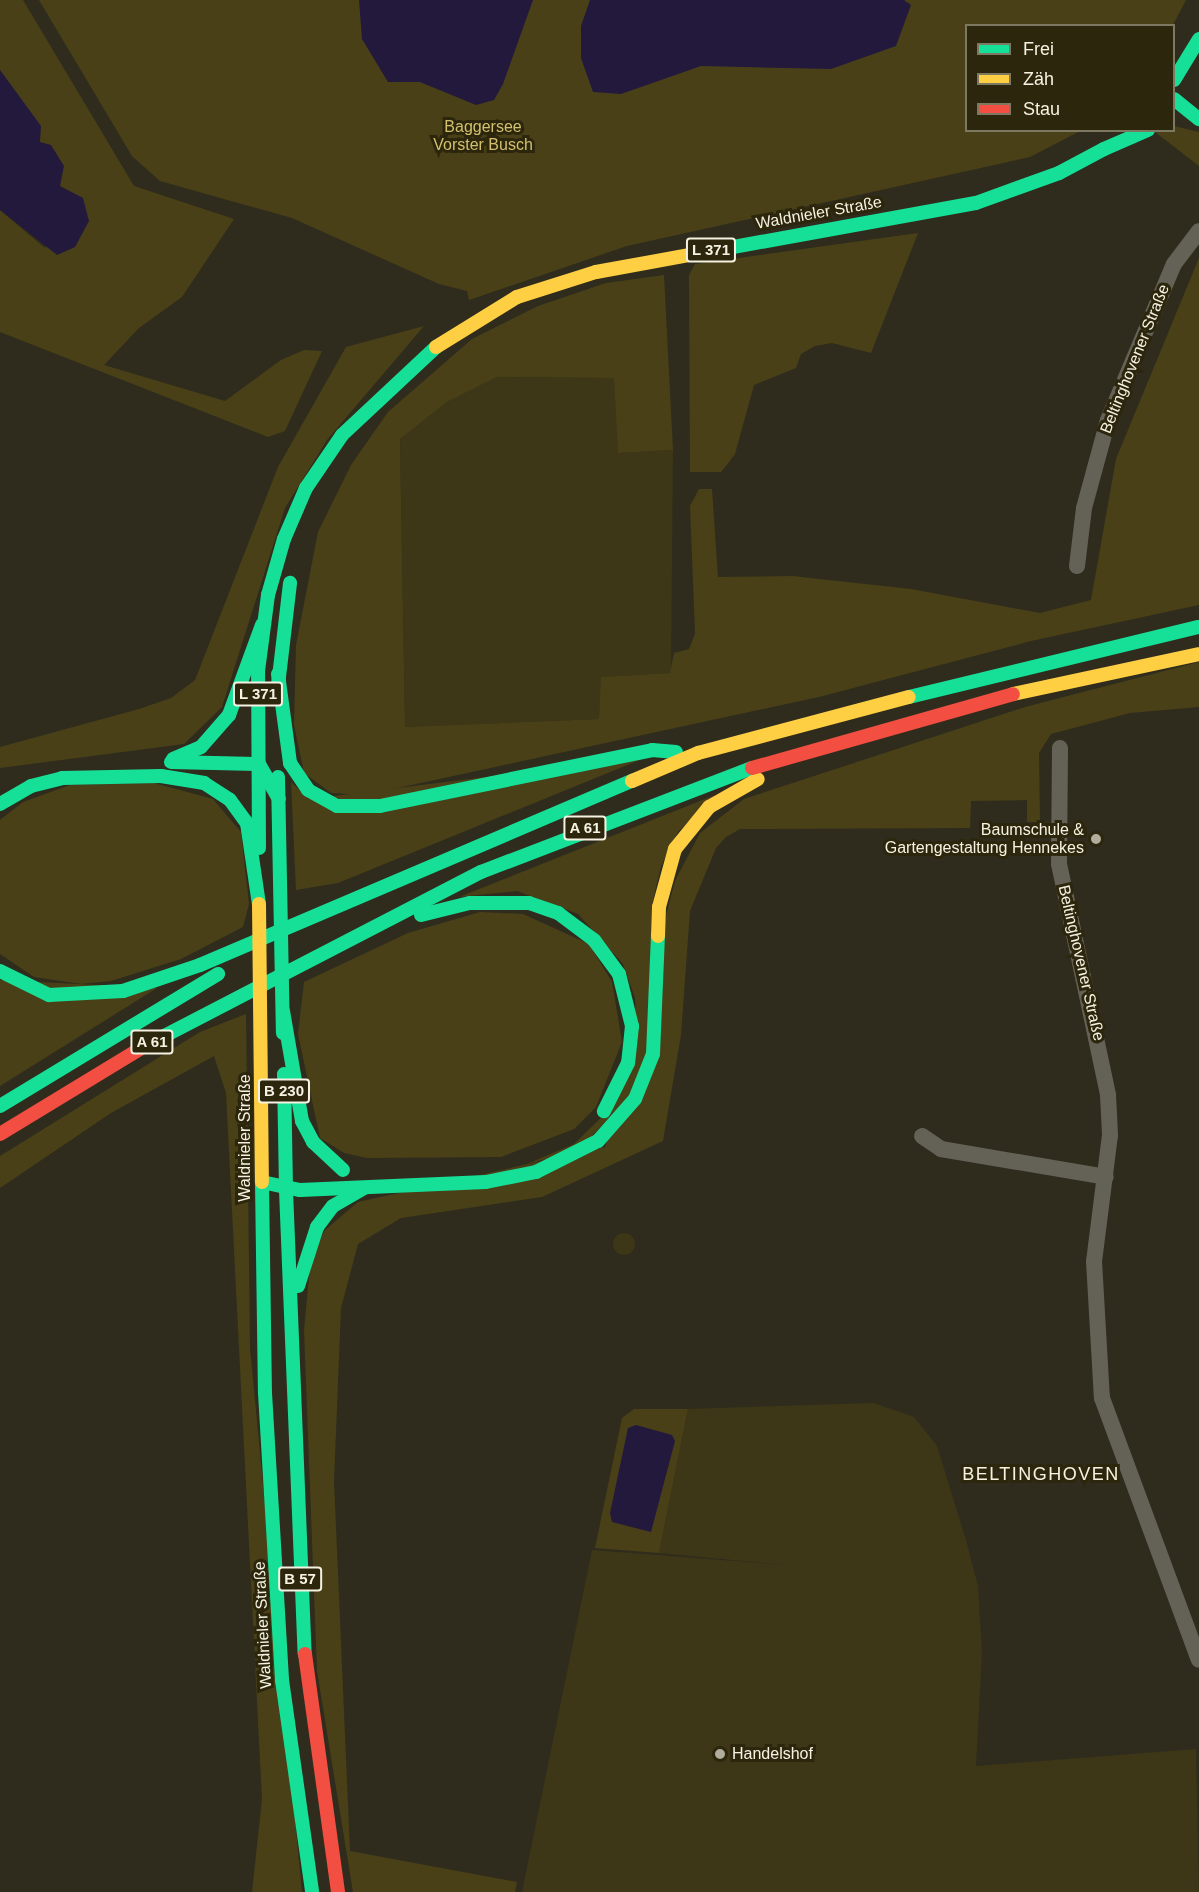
<!DOCTYPE html>
<html>
<head>
<meta charset="utf-8">
<style>
  body { margin:0 }
  #map { position:relative; width:1199px; height:1892px; overflow:hidden; background:#2f2c1d; font-family:Helvetica,sans-serif }
  div>[style] { position:absolute }
  .built>* { inset:0; background:#3d3617 }
  .round { border-radius:50% }
  .green>* { inset:0; background:#494017 }
  .water>* { inset:0; background:#22193d }
  .street>* { height:16px; margin:-8px; padding:0 8px; transform-origin:8px; border-radius:8px; background:#646256 }
  .fast>* { height:14px; margin:-7px; padding:0 7px; transform-origin:7px; border-radius:7px; background:#16e098 }
  .slow>* { height:14px; margin:-7px; padding:0 7px; transform-origin:7px; border-radius:7px; background:#ffcf43 }
  .jam>* { height:14px; margin:-7px; padding:0 7px; transform-origin:7px; border-radius:7px; background:#f24e42 }
  .dots>* { width:16px; height:16px; translate:-50% -50%; box-sizing:border-box; border:3px solid #2c260c; border-radius:50% }
  span { translate:-50% -50%; white-space:nowrap; text-align:center; line-height:1.15; -webkit-text-stroke:6px #2c260c; paint-order:stroke }
  .shield-label span { padding:2px 4px; background:#2c260c; border:2px solid; border-radius:4px; -webkit-text-stroke-width:0 }
  .shield-label { font-size:15px; color:#f5f2e2; font-weight:700 }
  .park-label { font-size:16px; color:#d2c06e }
  .street-label { font-size:16px; color:#f5f2e2 }
  .poi-label { font-size:16px; color:#f5f2e2 }
  .right { translate:-100% -50%; text-align:right }
  .left { translate:0 -50%; text-align:left }
  .neighbourhood-label { font-size:18px; color:#f5f2e2; letter-spacing:1.5px }
  .legend { position:absolute; left:965px; top:24px; width:210px; height:108px; box-sizing:border-box; background:#2c260c; border:2px solid #7c7862; margin:0; padding:8px 10px; list-style:none; font-size:18px; color:#f5f2e2 }
  .legend li { display:flex; align-items:center; gap:12px; height:30px }
  .legend b { width:30px; border:2px solid #7c7862 }
</style>
</head>
<body>
<div id="map">
  <div class="built">
    <i style="clip-path:polygon(497px 377px,615px 378px,618px 453px,673px 450px,671px 673px,602px 677px,599px 719px,405px 727px,400px 439px,447px 402px)"></i>
    <i class="round" style="left:613px;top:1233px;width:22px;height:22px"></i>
    <i style="clip-path:polygon(874px 1403px,914px 1417px,937px 1446px,966px 1540px,978px 1586px,982px 1652px,976px 1766px,1196px 1749px,1199px 1892px,522px 1892px,592px 1550px,785px 1565px,659px 1553px,688px 1409px)"></i>
  </div>
  <div class="green">
    <i style="clip-path:polygon(0 0,23px 0,134px 186px,234px 219px,182px 297px,139px 328px,104px 365px,225px 401px,281px 360px,304px 350px,322px 351px,285px 431px,268px 437px,0 332px,0 210px,45px 248px,75px 199px,60px 186px,40px 142px,40px 126px,0 70px)"></i>
    <i style="clip-path:polygon(39px 0,1186px 0,1173px 25px,966px 26px,966px 130px,1080px 131px,1030px 157px,627px 246px,469px 300px,467px 291px,439px 284px,292px 218px,160px 181px,132px 156px)"></i>
    <i style="clip-path:polygon(1174px 126px,1199px 132px,1199px 166px,1155px 132px)"></i>
    <i style="clip-path:polygon(918px 233px,871px 353px,832px 343px,815px 346px,801px 354px,796px 368px,754px 385px,735px 454px,726px 466px,721px 472px,690px 472px,689px 275px,695px 264px)"></i>
    <i style="clip-path:polygon(1199px 258px,1199px 605px,1031px 641px,819px 697px,365px 795px,331px 793px,304px 773px,294px 725px,296px 645px,318px 532px,351px 465px,388px 412px,472px 339px,538px 306px,606px 283px,664px 275px,673px 450px,618px 453px,614px 378px,497px 377px,447px 402px,400px 439px,405px 727px,599px 719px,601px 677px,670px 673px,674px 653px,689px 649px,695px 634px,690px 506px,699px 489px,712px 489px,718px 577px,792px 576px,911px 589px,1040px 613px,1091px 600px,1116px 459px)"></i>
    <i style="clip-path:polygon(424px 326px,327px 440px,285px 508px,222px 707px,184px 744px,0 768px,0 747px,139px 709px,171px 698px,195px 680px,278px 467px,346px 347px)"></i>
    <i style="clip-path:polygon(1199px 662px,1199px 707px,1130px 713px,1051px 734px,1039px 753px,1040px 822px,1027px 822px,1027px 800px,971px 801px,970px 828px,740px 829px,726px 837px,716px 848px,690px 911px,681px 1035px,663px 1141px,542px 1197px,401px 1218px,358px 1244px,341px 1308px,334px 1481px,350px 1851px,517px 1882px,515px 1892px,353px 1892px,317px 1671px,304px 1330px,310px 1267px,324px 1231px,358px 1202px,605px 1147px,675px 881px,700px 833px,744px 799px,1025px 707px)"></i>
    <i style="clip-path:polygon(647px 757px,338px 883px,296px 890px,291px 782px,309px 799px)"></i>
    <i style="clip-path:polygon(154px 783px,213px 799px,241px 832px,249px 904px,243px 927px,181px 959px,111px 981px,81px 984px,34px 977px,0 954px,0 820px,23px 802px,70px 785px)"></i>
    <i style="clip-path:polygon(715px 795px,678px 832px,661px 866px,652px 905px,648px 1038px,627px 1099px,586px 1142px,561px 1155px,527px 1164px,574px 1144px,614px 1105px,637px 1045px,635px 998px,623px 964px,578px 914px,517px 891px,459px 897px)"></i>
    <i style="clip-path:polygon(480px 912px,523px 914px,589px 944px,612px 982px,622px 1042px,596px 1107px,574px 1129px,501px 1157px,367px 1158px,344px 1153px,320px 1138px,298px 1034px,304px 982px,408px 933px)"></i>
    <i style="clip-path:polygon(0 980px,157px 988px,0 1086px)"></i>
    <i style="clip-path:polygon(246px 1014px,250px 1348px,302px 1892px,252px 1892px,262px 1799px,226px 1093px,214px 1056px,111px 1113px,0 1188px,0 1156px,200px 1032px)"></i>
    <i style="clip-path:polygon(634px 1409px,688px 1409px,659px 1553px,595px 1548px,622px 1418px)"></i>
  </div>
  <div class="water">
    <i style="clip-path:polygon(359px 0,533px 0,503px 84px,494px 100px,476px 105px,420px 82px,388px 82px,362px 39px)"></i>
    <i style="clip-path:polygon(590px 0,904px 0,911px 5px,896px 46px,831px 69px,701px 66px,621px 94px,593px 92px,581px 58px,581px 26px)"></i>
    <i style="clip-path:polygon(0 70px,41px 126px,40px 142px,51px 145px,64px 166px,60px 186px,83px 198px,89px 221px,75px 247px,57px 255px,0 210px)"></i>
    <i style="clip-path:polygon(636px 1425px,672px 1435px,675px 1441px,651px 1532px,612px 1522px,610px 1513px,628px 1428px)"></i>
  </div>
  <div class="street">
    <i style="left:1077px;top:566px;width:58px;rotate:-83.1deg"></i>
    <i style="left:1084px;top:508px;width:91px;rotate:-74.7deg"></i>
    <i style="left:1108px;top:420px;width:169px;rotate:-67.1deg"></i>
    <i style="left:1174px;top:264px;width:41px;rotate:-52.9deg"></i>
    <i style="left:1060px;top:748px;width:116px;rotate:90.5deg"></i>
    <i style="left:1059px;top:864px;width:236px;rotate:78deg"></i>
    <i style="left:1108px;top:1095px;width:40px;rotate:87.1deg"></i>
    <i style="left:1110px;top:1135px;width:127px;rotate:97.2deg"></i>
    <i style="left:1094px;top:1261px;width:137px;rotate:86.7deg"></i>
    <i style="left:1102px;top:1398px;width:279px;rotate:69.7deg"></i>
    <i style="left:922px;top:1136px;width:23px;rotate:34deg"></i>
    <i style="left:941px;top:1149px;width:167px;rotate:9.6deg"></i>
  </div>
  <div class="fast">
    <i style="left:1174px;top:80px;width:48px;rotate:-58.6deg"></i>
    <i style="left:1174px;top:99px;width:32px;rotate:39deg"></i>
    <i style="left:1104px;top:149px;width:48px;rotate:-23.4deg"></i>
    <i style="left:706px;top:252px;width:274px;rotate:-10.3deg"></i>
    <i style="left:976px;top:203px;width:88px;rotate:-19.9deg"></i>
    <i style="left:1059px;top:173px;width:51px;rotate:-28.1deg"></i>
    <i style="left:278px;top:674px;width:90px;rotate:82.3deg"></i>
    <i style="left:290px;top:763px;width:32px;rotate:56deg"></i>
    <i style="left:308px;top:790px;width:33px;rotate:29deg"></i>
    <i style="left:337px;top:806px;width:43px"></i>
    <i style="left:380px;top:806px;width:278px;rotate:-11.6deg"></i>
    <i style="left:652px;top:750px;width:24px;rotate:5deg"></i>
    <i style="left:277px;top:694px;width:112px;rotate:-83.3deg"></i>
    <i style="left:909px;top:697px;width:298px;rotate:-13.6deg"></i>
    <i style="left:173px;top:759px;width:30px;rotate:-23deg"></i>
    <i style="left:201px;top:747px;width:43px;rotate:-48.8deg"></i>
    <i style="left:229px;top:715px;width:96px;rotate:-69.9deg"></i>
    <i style="left:171px;top:762px;width:88px;rotate:1.3deg"></i>
    <i style="left:259px;top:764px;width:40px;rotate:60.3deg"></i>
    <i style="left:278px;top:777px;width:256px;rotate:88.9deg"></i>
    <i style="left:0;top:804px;width:36px;rotate:-30deg"></i>
    <i style="left:31px;top:786px;width:32px;rotate:-14deg"></i>
    <i style="left:62px;top:778px;width:99px;rotate:-1.2deg"></i>
    <i style="left:161px;top:776px;width:44px;rotate:9.2deg"></i>
    <i style="left:204px;top:783px;width:31px;rotate:33deg"></i>
    <i style="left:230px;top:800px;width:29px;rotate:54deg"></i>
    <i style="left:247px;top:823px;width:82px;rotate:81.6deg"></i>
    <i style="left:259px;top:848px;width:177px;rotate:-90.3deg"></i>
    <i style="left:258px;top:671px;width:77px;rotate:-82.5deg"></i>
    <i style="left:268px;top:595px;width:58px;rotate:-74.1deg"></i>
    <i style="left:284px;top:539px;width:56px;rotate:-66.7deg"></i>
    <i style="left:306px;top:488px;width:64px;rotate:-55.8deg"></i>
    <i style="left:342px;top:435px;width:129px;rotate:-43.1deg"></i>
    <i style="left:421px;top:915px;width:50px;rotate:-13.8deg"></i>
    <i style="left:470px;top:903px;width:59px"></i>
    <i style="left:529px;top:903px;width:31px;rotate:19deg"></i>
    <i style="left:558px;top:913px;width:45px;rotate:36.9deg"></i>
    <i style="left:594px;top:940px;width:42px;rotate:53.7deg"></i>
    <i style="left:619px;top:974px;width:54px;rotate:76deg"></i>
    <i style="left:632px;top:1026px;width:37px;rotate:96deg"></i>
    <i style="left:628px;top:1063px;width:54px;rotate:116.6deg"></i>
    <i style="left:0;top:971px;width:55px;rotate:26.1deg"></i>
    <i style="left:49px;top:995px;width:74px;rotate:-3.1deg"></i>
    <i style="left:123px;top:991px;width:81px;rotate:-18.7deg"></i>
    <i style="left:200px;top:965px;width:470px;rotate:-23.1deg"></i>
    <i style="left:283px;top:1011px;width:112px;rotate:80.2deg"></i>
    <i style="left:302px;top:1121px;width:24px;rotate:62deg"></i>
    <i style="left:313px;top:1142px;width:41px;rotate:43deg"></i>
    <i style="left:143px;top:1047px;width:381px;rotate:-27.4deg"></i>
    <i style="left:481px;top:872px;width:290px;rotate:-21deg"></i>
    <i style="left:284px;top:1074px;width:116px;rotate:89deg"></i>
    <i style="left:0;top:1106px;width:255px;rotate:-31.2deg"></i>
    <i style="left:262px;top:1182px;width:39px;rotate:12deg"></i>
    <i style="left:300px;top:1190px;width:186px;rotate:-2.5deg"></i>
    <i style="left:486px;top:1182px;width:51px;rotate:-11.3deg"></i>
    <i style="left:536px;top:1172px;width:69px;rotate:-26.6deg"></i>
    <i style="left:598px;top:1141px;width:56px;rotate:-48.6deg"></i>
    <i style="left:635px;top:1099px;width:48px;rotate:-68.2deg"></i>
    <i style="left:653px;top:1054px;width:118px;rotate:-87.6deg"></i>
    <i style="left:262px;top:1182px;width:211px;rotate:89.2deg"></i>
    <i style="left:265px;top:1393px;width:288px;rotate:86.6deg"></i>
    <i style="left:282px;top:1680px;width:214px;rotate:81.9deg"></i>
    <i style="left:286px;top:1190px;width:464px;rotate:87.7deg"></i>
    <i style="left:298px;top:1286px;width:62px;rotate:-72.1deg"></i>
    <i style="left:317px;top:1227px;width:26px;rotate:-53deg"></i>
    <i style="left:333px;top:1206px;width:36px;rotate:-30deg"></i>
  </div>
  <div class="slow">
    <i style="left:436px;top:347px;width:95px;rotate:-31.7deg"></i>
    <i style="left:517px;top:297px;width:83px;rotate:-17.6deg"></i>
    <i style="left:596px;top:272px;width:112px;rotate:-10.3deg"></i>
    <i style="left:1013px;top:694px;width:190px;rotate:-12.1deg"></i>
    <i style="left:632px;top:781px;width:72px;rotate:-23deg"></i>
    <i style="left:698px;top:753px;width:218px;rotate:-14.9deg"></i>
    <i style="left:259px;top:904px;width:278px;rotate:89.4deg"></i>
    <i style="left:658px;top:936px;width:29px;rotate:-88deg"></i>
    <i style="left:659px;top:907px;width:60px;rotate:-74.6deg"></i>
    <i style="left:675px;top:849px;width:54px;rotate:-51deg"></i>
    <i style="left:709px;top:807px;width:56px;rotate:-29.7deg"></i>
  </div>
  <div class="jam">
    <i style="left:752px;top:768px;width:271px;rotate:-15.8deg"></i>
    <i style="left:0;top:1134px;width:167px;rotate:-31.3deg"></i>
    <i style="left:305px;top:1654px;width:240px;rotate:82.1deg"></i>
  </div>
  <div class="dots">
    <i style="left:1096px;top:839px;background:#b0ad9d"></i>
    <i style="left:720px;top:1754px;background:#b0ad9d"></i>
  </div>
  <div class="shield-label">
    <span style="left:711px;top:250px">L 371</span>
    <span style="left:258px;top:694px">L 371</span>
    <span style="left:585px;top:828px">A 61</span>
    <span style="left:152px;top:1042px">A 61</span>
    <span style="left:284px;top:1091px">B 230</span>
    <span style="left:300px;top:1579px">B 57</span>
  </div>
  <div class="park-label">
    <span style="left:483px;top:136px">Baggersee<br>Vorster Busch</span>
  </div>
  <div class="street-label">
    <span style="left:819px;top:213px;rotate:-10deg">Waldnieler Straße</span>
    <span style="left:1135px;top:359px;rotate:-68deg">Beltinghovener Straße</span>
    <span style="left:1081px;top:963px;rotate:77deg">Beltinghovener Straße</span>
    <span style="left:245px;top:1138px;rotate:-90deg">Waldnieler Straße</span>
    <span style="left:263px;top:1625px;rotate:-93deg">Waldnieler Straße</span>
  </div>
  <div class="poi-label">
    <span class="right" style="left:1084px;top:839px">Baumschule &amp;<br>Gartengestaltung Hennekes</span>
    <span class="left" style="left:732px;top:1754px">Handelshof</span>
  </div>
  <div class="neighbourhood-label">
    <span style="left:1041px;top:1474px">BELTINGHOVEN</span>
  </div>
  <ul class="legend">
  <li><b style="height:8px;background:#16e098"></b>Frei</li>
  <li><b style="height:8px;background:#ffcf43"></b>Zäh</li>
  <li><b style="height:8px;background:#f24e42"></b>Stau</li>
  </ul>
</div>
</body>
</html>
